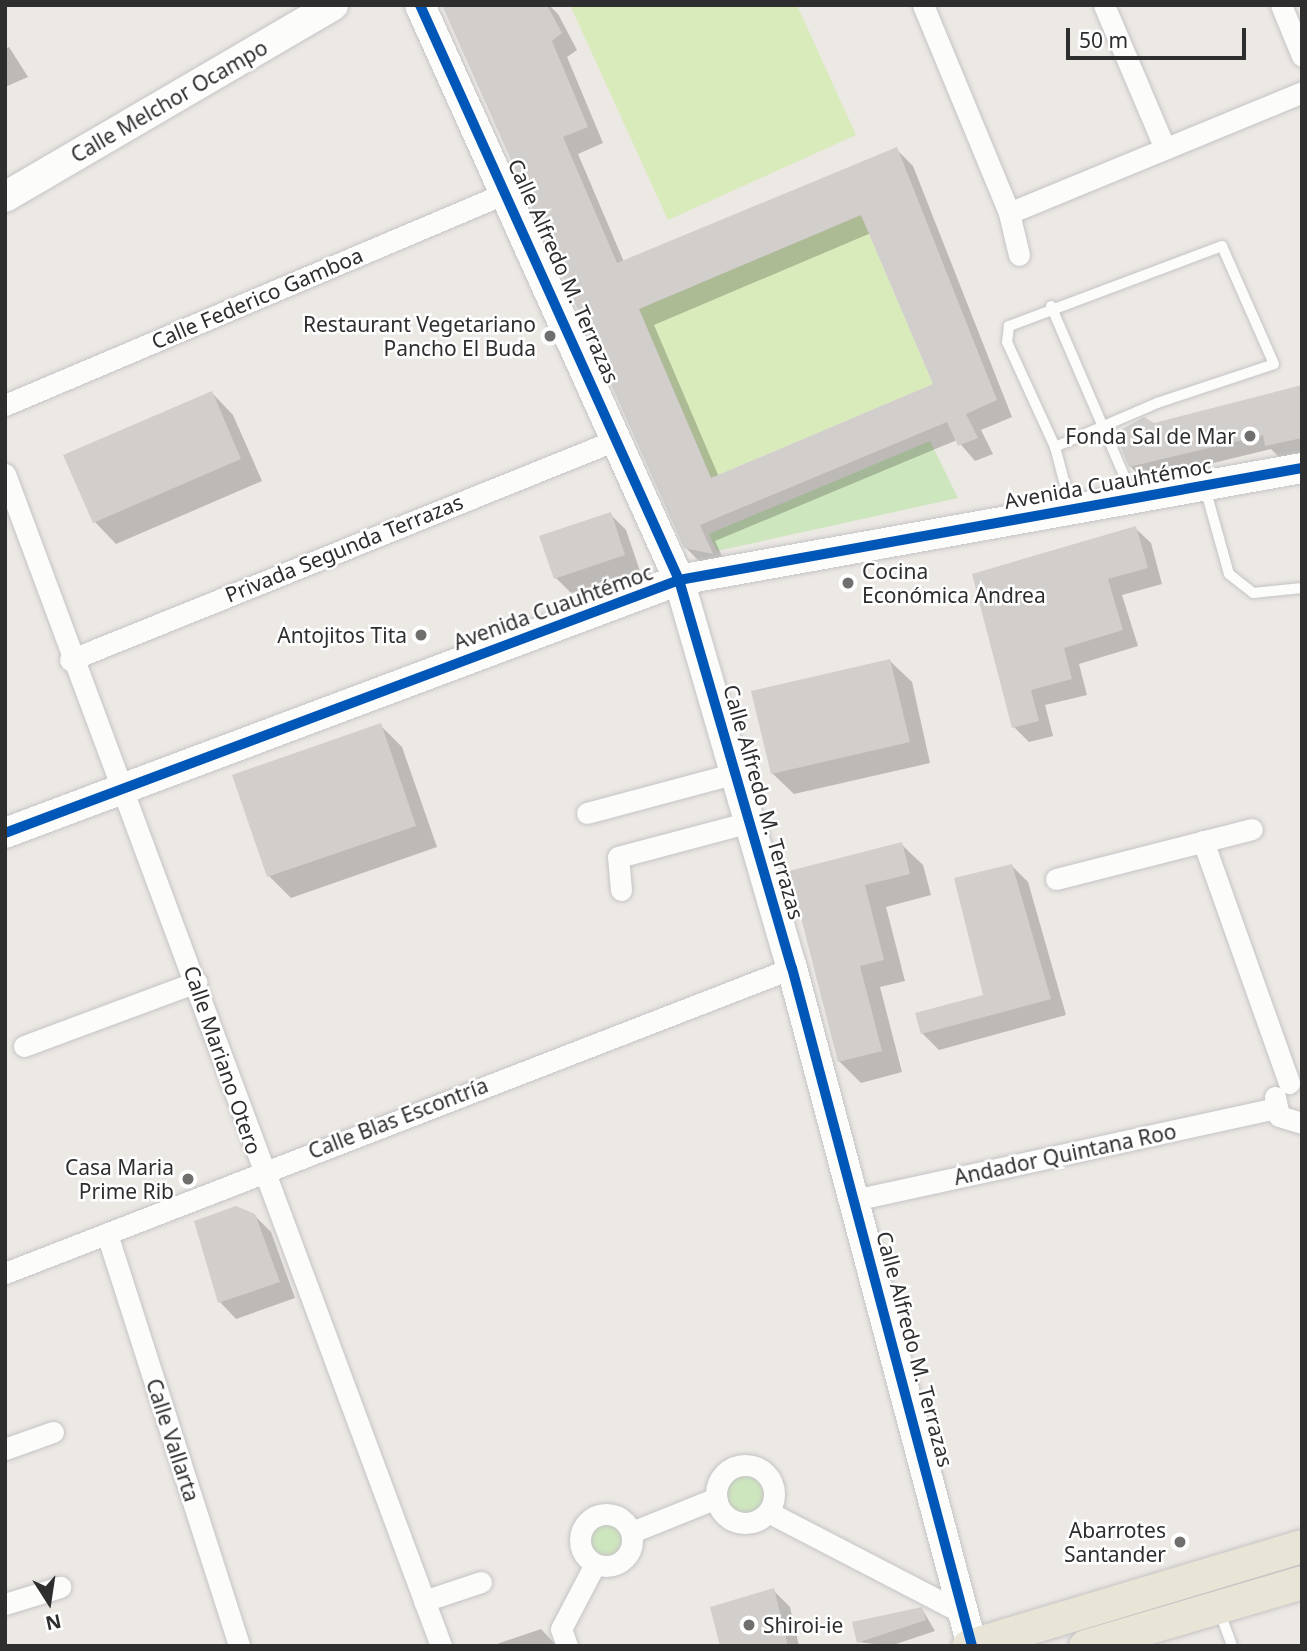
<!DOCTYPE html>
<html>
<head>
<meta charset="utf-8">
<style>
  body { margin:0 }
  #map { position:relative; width:1307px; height:1651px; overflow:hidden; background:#ece8e4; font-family:"Noto Sans",sans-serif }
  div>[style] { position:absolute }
  .green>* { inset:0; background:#cee6be }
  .round { border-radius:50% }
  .pitch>* { inset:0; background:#d9eabb }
  .shadow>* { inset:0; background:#0003 }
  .building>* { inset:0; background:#d1cecb }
  .roads { filter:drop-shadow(0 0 2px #c5c4c5) drop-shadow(0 0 2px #c5c4c5) }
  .lane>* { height:10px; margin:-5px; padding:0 5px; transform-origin:5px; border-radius:5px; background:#fcfcfb }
  .street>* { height:21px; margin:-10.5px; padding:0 10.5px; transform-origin:10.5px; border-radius:10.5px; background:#fcfcfb }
  .street>.ring { margin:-10.5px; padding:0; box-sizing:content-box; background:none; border:21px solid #fcfcfb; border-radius:50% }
  .secondary>* { height:30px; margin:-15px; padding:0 15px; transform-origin:15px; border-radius:15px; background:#fcfcfb }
  .primary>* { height:33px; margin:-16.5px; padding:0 16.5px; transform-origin:16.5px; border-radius:16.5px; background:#e8e4d6 }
  .cycleway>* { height:10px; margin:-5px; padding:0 5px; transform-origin:5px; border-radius:5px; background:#0057b8 }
  .dots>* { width:19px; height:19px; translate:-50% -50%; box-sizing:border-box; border:4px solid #fff; border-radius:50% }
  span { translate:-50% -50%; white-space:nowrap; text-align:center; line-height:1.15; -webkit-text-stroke:5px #fff; paint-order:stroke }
  .street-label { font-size:21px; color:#2e2e2e }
  .poi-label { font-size:21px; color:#2e2e2e }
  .right { translate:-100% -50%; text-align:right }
  .left { translate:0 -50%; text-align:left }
  .frame { position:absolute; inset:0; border:7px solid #2e2e2e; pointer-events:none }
  .north { position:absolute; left:14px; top:1567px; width:70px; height:70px; -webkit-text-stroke:5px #fff; paint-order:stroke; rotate:168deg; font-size:19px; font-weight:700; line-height:28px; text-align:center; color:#2e2e2e }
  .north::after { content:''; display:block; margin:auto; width:24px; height:32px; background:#2e2e2e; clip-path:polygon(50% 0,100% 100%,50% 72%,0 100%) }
  .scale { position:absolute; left:1066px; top:28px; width:180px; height:32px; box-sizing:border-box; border:4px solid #2e2e2e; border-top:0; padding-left:9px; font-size:21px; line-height:24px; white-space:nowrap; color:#2e2e2e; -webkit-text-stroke:5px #fff; paint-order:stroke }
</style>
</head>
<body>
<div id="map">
  <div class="green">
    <i style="clip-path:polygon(930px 441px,958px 498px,717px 551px,709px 534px)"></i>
    <i class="round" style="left:722px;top:1471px;width:44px;height:44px"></i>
    <i class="round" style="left:585px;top:1518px;width:44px;height:44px"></i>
  </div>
  <div class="pitch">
    <i style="clip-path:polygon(570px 5px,797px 5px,856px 135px,668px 220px)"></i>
    <i style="clip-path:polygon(861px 215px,933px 384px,711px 478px,639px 309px)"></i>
  </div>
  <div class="shadow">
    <i style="clip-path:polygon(evenodd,444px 5px,549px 5px,558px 14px,577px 50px,567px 57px,603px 143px,578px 154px,624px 262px,897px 150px,913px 166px,1012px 417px,981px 430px,993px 454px,975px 461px,957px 440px,715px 541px,728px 569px,702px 564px,685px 547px,444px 5px,871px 233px,936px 385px,719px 477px,654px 325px,871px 233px)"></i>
    <i style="clip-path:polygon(9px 47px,28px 77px,5px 87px,5px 49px)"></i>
    <i style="clip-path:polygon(1302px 387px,1302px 454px,1281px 459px,1271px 449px,1144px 480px,1130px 466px,1154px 425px)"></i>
    <i style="clip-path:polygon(212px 393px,233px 415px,262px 481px,116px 544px,95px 522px)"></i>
    <i style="clip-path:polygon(610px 514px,626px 530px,640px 571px,572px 594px,556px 578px)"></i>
    <i style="clip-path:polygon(1135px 528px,1151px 543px,1162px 584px,1122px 595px,1138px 646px,1079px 664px,1087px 695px,1045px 705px,1053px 736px,1029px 742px,1014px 727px,975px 575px)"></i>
    <i style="clip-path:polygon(890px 661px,912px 682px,930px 763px,794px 794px,772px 773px)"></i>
    <i style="clip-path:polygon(380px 725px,402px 747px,437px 847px,291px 898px,269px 876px)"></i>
    <i style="clip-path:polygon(901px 844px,923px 865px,931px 895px,886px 907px,905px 981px,880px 987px,902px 1072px,861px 1083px,839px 1061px,791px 872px)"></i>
    <i style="clip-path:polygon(1012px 866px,1028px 882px,1066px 1015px,939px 1050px,922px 1033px,986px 996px)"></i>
    <i style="clip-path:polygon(254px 1215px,271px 1232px,295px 1298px,236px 1319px,220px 1302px,196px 1222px)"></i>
    <i style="clip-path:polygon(773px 1590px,790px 1607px,799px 1646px,722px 1646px)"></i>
    <i style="clip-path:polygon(922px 1609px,935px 1631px,890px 1646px,859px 1642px)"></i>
    <i style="clip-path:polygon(541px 1629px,557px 1646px,491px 1646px)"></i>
  </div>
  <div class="building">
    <i style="clip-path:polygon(evenodd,442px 5px,547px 5px,562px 33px,552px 41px,588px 127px,563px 137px,617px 263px,897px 147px,997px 400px,966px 414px,978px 438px,958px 446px,947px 422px,700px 525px,713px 554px,684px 548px,442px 5px,861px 215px,933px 384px,711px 478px,639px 309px,861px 215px)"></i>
    <i style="clip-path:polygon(1302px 385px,1302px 438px,1265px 446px,1263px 435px,1129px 467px,1115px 433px,1144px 417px,1154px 423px)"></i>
    <i style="clip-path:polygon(212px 391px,241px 459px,93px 523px,63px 455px)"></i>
    <i style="clip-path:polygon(611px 512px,625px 555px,554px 579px,539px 536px)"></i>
    <i style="clip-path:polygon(1136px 526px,1148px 568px,1108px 579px,1123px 630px,1064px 648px,1072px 679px,1031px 690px,1039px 721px,1012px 728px,972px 574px)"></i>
    <i style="clip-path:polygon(890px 659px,910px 742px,771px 774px,751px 691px)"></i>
    <i style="clip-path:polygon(381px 723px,416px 826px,267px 877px,232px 775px)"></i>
    <i style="clip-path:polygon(902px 842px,910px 874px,865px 885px,884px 960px,860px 966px,882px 1051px,838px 1062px,789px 871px)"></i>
    <i style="clip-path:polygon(1012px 864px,1051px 999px,921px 1034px,915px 1013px,983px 995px,954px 878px)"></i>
    <i style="clip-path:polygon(236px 1206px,255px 1214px,280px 1282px,218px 1303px,194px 1221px)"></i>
    <i style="clip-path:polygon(774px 1588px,788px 1646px,720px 1646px,710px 1607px)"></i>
    <i style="clip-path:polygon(922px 1607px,926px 1620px,857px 1643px,852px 1622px)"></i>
  </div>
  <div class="roads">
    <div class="lane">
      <i style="left:1051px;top:306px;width:207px;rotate:66.7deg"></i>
      <i style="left:1055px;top:447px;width:111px;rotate:-23.3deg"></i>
      <i style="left:1157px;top:403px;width:123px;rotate:-18.4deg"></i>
      <i style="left:1274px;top:364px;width:129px;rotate:-113.8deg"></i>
      <i style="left:1222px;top:246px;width:228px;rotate:159.4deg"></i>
      <i style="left:1009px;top:326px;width:16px;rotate:97deg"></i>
      <i style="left:1007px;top:342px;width:115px;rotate:65.4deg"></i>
      <i style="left:1055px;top:447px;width:62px;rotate:75.1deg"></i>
      <i style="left:1205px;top:488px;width:89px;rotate:74.4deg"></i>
      <i style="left:1229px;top:574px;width:31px;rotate:38deg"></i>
      <i style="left:1253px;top:593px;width:49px;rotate:-5.8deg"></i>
      <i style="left:1219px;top:1610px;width:38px;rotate:70deg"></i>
    </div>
    <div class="street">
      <i style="left:923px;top:5px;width:225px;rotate:67.5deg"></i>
      <i style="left:1009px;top:213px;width:43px;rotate:76.6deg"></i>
      <i style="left:1104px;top:5px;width:156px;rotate:67deg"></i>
      <i style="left:1281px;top:5px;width:55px;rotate:67.6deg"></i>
      <i style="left:1009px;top:213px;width:317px;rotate:-22.4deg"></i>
      <i style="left:5px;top:405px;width:546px;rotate:-22.95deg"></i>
      <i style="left:5px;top:474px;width:1250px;rotate:69.59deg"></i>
      <i style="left:70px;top:660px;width:591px;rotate:-21.96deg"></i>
      <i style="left:587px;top:813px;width:154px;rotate:-15deg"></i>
      <i style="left:1203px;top:841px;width:257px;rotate:70.4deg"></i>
      <i style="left:1056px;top:879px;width:202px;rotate:-14.3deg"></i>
      <i style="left:621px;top:890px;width:33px;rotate:-95deg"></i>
      <i style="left:618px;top:857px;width:137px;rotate:-14.9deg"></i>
      <i style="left:24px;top:1046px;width:184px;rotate:-20.4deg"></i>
      <i style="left:1275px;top:1097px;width:19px;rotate:78deg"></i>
      <i style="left:1279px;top:1116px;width:24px;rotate:17deg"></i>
      <i style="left:854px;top:1200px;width:431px;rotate:-12.3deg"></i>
      <i style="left:107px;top:1234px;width:433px;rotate:72.2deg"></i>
      <i style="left:5px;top:1273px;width:844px;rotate:-21.18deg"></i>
      <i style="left:5px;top:1449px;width:51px;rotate:-19.5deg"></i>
      <i class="ring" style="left:716px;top:1465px;width:37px;height:37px"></i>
      <i style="left:768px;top:1512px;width:220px;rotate:27.4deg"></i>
      <i class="ring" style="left:580px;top:1514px;width:31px;height:31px"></i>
      <i style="left:632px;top:1532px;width:91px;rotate:-22deg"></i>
      <i style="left:424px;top:1601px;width:60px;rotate:-18.4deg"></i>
      <i style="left:5px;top:1604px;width:58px;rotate:-17.2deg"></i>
      <i style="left:567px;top:1646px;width:18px;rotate:-109deg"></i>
      <i style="left:561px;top:1629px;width:73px;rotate:-62.4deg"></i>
    </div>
    <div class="secondary">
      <i style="left:420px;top:5px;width:631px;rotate:65.75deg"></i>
      <i style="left:679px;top:580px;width:404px;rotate:73.8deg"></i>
      <i style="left:792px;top:968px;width:701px;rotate:75.13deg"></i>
      <i style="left:5px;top:197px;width:380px;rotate:-30.3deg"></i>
      <i style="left:5px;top:833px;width:720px;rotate:-20.57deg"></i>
      <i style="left:679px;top:580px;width:633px;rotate:-10.19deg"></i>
    </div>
    <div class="primary">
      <i style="left:968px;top:1646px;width:349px;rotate:-16.7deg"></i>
      <i style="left:1085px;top:1646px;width:226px;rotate:-16.4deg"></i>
    </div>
  </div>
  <div class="cycleway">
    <i style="left:420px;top:5px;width:631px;rotate:65.75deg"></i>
    <i style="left:679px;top:580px;width:404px;rotate:73.8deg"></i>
    <i style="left:792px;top:968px;width:701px;rotate:75.13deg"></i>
    <i style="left:5px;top:833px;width:720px;rotate:-20.57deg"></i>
    <i style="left:679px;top:580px;width:633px;rotate:-10.19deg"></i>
  </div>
  <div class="dots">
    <i style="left:550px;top:336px;background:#706f6e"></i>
    <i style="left:1250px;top:436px;background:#706f6e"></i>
    <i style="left:848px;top:583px;background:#706f6e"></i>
    <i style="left:421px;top:635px;background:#706f6e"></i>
    <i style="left:188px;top:1179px;background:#706f6e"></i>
    <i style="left:1180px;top:1542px;background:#706f6e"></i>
    <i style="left:749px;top:1625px;background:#706f6e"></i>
  </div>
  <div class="street-label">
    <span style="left:169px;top:101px;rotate:-30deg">Calle Melchor Ocampo</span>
    <span style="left:564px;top:271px;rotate:66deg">Calle Alfredo M. Terrazas</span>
    <span style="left:257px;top:298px;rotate:-23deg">Calle Federico Gamboa</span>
    <span style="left:1108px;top:483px;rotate:-10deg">Avenida Cuauhtémoc</span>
    <span style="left:344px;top:548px;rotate:-22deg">Privada Segunda Terrazas</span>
    <span style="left:553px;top:607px;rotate:-20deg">Avenida Cuauhtémoc</span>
    <span style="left:764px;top:802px;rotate:74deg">Calle Alfredo M. Terrazas</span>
    <span style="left:223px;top:1060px;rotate:71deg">Calle Mariano Otero</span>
    <span style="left:398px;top:1118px;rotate:-21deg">Calle Blas Escontría</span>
    <span style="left:1065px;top:1154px;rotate:-12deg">Andador Quintana Roo</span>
    <span style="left:915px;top:1349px;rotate:75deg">Calle Alfredo M. Terrazas</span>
    <span style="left:173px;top:1440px;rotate:72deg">Calle Vallarta</span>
  </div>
  <div class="poi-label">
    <span class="right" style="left:536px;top:336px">Restaurant Vegetariano<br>Pancho El Buda</span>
    <span class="right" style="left:1236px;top:436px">Fonda Sal de Mar</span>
    <span class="left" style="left:862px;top:583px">Cocina<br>Económica Andrea</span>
    <span class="right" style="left:407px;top:635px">Antojitos Tita</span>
    <span class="right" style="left:174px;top:1179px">Casa Maria<br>Prime Rib</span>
    <span class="right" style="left:1166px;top:1542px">Abarrotes<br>Santander</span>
    <span class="left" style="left:763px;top:1625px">Shiroi-ie</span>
  </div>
  <div class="frame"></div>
  <div class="north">N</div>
  <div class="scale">50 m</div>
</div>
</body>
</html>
